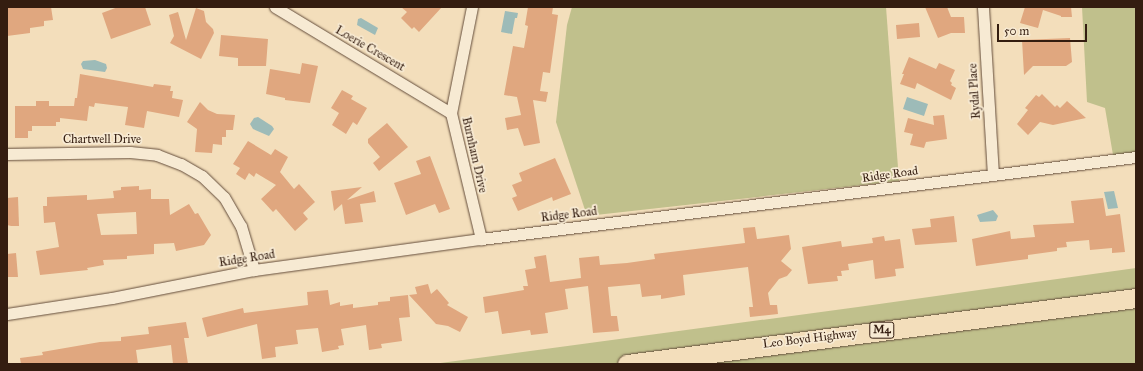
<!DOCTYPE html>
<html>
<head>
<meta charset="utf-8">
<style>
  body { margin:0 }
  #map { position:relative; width:1143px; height:371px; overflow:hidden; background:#f3debb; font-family:"IM FELL Great Primer",serif }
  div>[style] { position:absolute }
  .green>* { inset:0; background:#c0c08c }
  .water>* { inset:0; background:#9dbbb8 }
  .building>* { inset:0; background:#e0a77f }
  .roads { filter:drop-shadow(0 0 1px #644d3b) drop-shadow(0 0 1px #644d3b) }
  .minor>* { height:11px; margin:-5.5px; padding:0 5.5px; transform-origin:5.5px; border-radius:5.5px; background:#f7ead3 }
  .trunk>* { height:19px; margin:-9.5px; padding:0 9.5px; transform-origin:9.5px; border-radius:9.5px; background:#f3debb }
  span { translate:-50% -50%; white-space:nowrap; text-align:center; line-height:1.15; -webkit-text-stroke:3.5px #f7ead3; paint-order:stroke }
  .shield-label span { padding:1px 3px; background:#f7ead3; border:1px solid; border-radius:3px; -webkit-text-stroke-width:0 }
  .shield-label { font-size:11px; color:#341d10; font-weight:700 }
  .street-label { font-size:12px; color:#341d10 }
  .frame { position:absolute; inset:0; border:8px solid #341d10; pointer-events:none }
  .scale { position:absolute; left:997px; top:24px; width:90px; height:18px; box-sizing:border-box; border:2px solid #341d10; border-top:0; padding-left:5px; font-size:12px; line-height:14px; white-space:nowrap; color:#341d10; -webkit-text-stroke:3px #f7ead3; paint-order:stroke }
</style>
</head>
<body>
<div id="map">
  <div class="green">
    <i style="clip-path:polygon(572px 7px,886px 7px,899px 181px,587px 216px,556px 122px,567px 25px)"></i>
    <i style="clip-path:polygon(1082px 7px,1136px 7px,1136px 152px,1113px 155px,1105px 108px,1087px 102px)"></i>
    <i style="clip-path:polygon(1136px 268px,1136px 364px,433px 364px,858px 307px)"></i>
  </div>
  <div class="water">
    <i style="clip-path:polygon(505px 11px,518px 13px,517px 18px,515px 18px,512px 34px,501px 32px)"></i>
    <i style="clip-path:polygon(361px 18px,378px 28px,375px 35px,357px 25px,358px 19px)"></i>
    <i style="clip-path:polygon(95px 60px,106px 64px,107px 68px,105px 72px,83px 69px,81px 64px,83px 61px)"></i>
    <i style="clip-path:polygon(907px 97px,928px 104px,924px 116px,903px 109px)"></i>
    <i style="clip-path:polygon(258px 117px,272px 126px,274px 129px,269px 136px,253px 129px,250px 124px,254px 118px)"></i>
    <i style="clip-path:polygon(1114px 191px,1118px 208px,1108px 209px,1104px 192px)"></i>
    <i style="clip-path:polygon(993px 210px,998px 216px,996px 221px,980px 222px,977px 215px)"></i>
  </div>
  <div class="building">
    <i style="clip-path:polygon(7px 7px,51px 7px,53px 20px,44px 21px,44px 26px,30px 28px,30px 33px,7px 36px)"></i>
    <i style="clip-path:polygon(118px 7px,145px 7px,151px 25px,111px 39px,102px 13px)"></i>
    <i style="clip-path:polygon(401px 7px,442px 7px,419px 32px,414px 27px,412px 29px,401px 18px,407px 12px)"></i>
    <i style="clip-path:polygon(528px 7px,553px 7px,552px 14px,558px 15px,550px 73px,543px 72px,540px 91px,548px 92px,546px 102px,533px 100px,540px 143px,524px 146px,518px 128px,507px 130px,505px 118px,521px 115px,517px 97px,504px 95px,513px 46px,524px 48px,528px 26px,525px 25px)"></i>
    <i style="clip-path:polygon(925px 7px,947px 7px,951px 17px,964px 17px,965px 33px,951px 33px,938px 38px)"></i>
    <i style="clip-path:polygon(1025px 7px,1071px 7px,1072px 17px,1061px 17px,1061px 16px,1043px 10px,1038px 28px,1020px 23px)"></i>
    <i style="clip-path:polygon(196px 8px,204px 11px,206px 22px,213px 29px,214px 33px,201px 59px,170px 43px,174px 36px,169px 15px,178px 12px,186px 40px)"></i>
    <i style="clip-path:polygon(919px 23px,920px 37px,897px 39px,896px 25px)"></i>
    <i style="clip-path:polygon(221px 35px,268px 39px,266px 66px,238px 66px,238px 58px,219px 56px)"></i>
    <i style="clip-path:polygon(1070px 38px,1072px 62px,1066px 66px,1033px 66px,1024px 75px,1022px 40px)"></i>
    <i style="clip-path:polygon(909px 57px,936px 69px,939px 63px,955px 70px,950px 81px,952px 83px,951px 85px,956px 88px,951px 100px,917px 83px,915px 89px,900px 84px,904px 74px,902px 74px)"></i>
    <i style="clip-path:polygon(302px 63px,318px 66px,310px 103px,285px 100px,285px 98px,266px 94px,270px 69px,300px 74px)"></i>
    <i style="clip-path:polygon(80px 74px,153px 87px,154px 84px,171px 86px,170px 91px,173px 91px,172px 98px,183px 100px,179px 117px,147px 111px,144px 128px,125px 125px,128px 107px,95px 103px,94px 107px,89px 106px,87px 121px,60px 118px,60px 122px,56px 122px,56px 126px,32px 126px,32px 131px,28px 131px,28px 138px,15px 138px,15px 106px,36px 106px,36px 101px,49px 101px,49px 106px,74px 106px,75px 98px,77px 98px)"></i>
    <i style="clip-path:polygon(342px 90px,353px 96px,351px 99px,367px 108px,357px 125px,353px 122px,346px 134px,332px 125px,339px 113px,331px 108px)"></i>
    <i style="clip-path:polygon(1042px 94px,1055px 107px,1057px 105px,1060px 108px,1067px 101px,1086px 118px,1053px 125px,1040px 122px,1028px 135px,1017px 124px,1028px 110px,1025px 108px,1036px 95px,1039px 97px)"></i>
    <i style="clip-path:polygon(200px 102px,208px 110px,217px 114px,235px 115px,233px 130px,226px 130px,226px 137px,222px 137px,222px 145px,213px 144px,212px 153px,195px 152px,197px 129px,187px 122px)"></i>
    <i style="clip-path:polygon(944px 115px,947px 139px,926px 142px,924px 148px,910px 145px,913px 134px,904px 132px,908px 118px,934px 125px,933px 116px)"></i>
    <i style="clip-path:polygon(387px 123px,408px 147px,379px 171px,373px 163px,380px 157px,368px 143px,368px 139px)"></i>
    <i style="clip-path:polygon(248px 141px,271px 155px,275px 149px,288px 157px,280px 172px,294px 189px,299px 184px,315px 202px,303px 213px,308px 219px,295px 231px,276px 209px,273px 212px,261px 199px,276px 185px,256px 173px,254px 177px,249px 173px,245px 180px,236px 174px,240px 168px,233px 164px)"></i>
    <i style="clip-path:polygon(430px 156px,450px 209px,439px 213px,435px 204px,406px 215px,394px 183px,421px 174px,416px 161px)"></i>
    <i style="clip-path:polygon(555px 158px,571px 194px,553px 201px,552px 197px,518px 211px,512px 198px,517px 196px,512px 185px,522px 181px,519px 173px)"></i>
    <i style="clip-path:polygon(evenodd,139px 186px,139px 190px,151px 189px,151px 199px,169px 199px,170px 215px,189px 204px,195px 214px,198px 213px,211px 235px,204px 245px,176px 251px,174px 243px,154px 244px,154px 254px,127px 256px,127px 259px,103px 260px,104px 265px,87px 268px,88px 270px,40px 275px,36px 251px,59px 247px,55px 222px,44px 223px,43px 206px,47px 206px,47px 197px,87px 195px,87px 200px,114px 198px,113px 191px,121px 190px,121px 187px,139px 186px,136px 212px,137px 234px,101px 235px,97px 214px,136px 212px)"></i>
    <i style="clip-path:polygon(362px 187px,347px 200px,374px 191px,376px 202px,360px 204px,363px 222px,345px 224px,342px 204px,334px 211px,331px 191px)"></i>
    <i style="clip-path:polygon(18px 197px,19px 226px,11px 226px,7px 225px,7px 198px)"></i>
    <i style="clip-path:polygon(1103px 198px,1106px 216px,1120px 214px,1125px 252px,1112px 253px,1112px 248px,1090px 250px,1089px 240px,1066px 242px,1067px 247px,1057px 248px,1057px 251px,1028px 255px,1028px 259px,976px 266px,972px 239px,1010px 231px,1011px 239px,1035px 237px,1033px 225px,1074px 223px,1071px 201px)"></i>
    <i style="clip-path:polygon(954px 216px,957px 242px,915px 245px,912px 229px,931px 227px,930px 219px)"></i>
    <i style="clip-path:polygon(755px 227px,757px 239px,789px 235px,791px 249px,781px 261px,792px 270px,787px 276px,779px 279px,768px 293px,770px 305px,777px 305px,778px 314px,750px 317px,749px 307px,753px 307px,748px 267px,683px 275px,685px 295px,661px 299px,661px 295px,642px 297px,640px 284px,608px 287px,611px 316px,617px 316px,619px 331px,593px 333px,588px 286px,565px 289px,568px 309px,545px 313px,548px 333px,531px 335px,530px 330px,502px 334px,498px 311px,485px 313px,483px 297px,524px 290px,523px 286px,528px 286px,525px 270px,536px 268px,534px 257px,546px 255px,550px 282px,581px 278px,579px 258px,599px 256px,600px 265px,627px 263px,655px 259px,654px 254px,745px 243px,743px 228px)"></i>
    <i style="clip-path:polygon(884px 236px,885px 241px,900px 239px,904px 268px,895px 269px,896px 276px,875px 279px,873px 260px,848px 264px,849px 270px,841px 271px,842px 276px,837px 276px,838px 281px,808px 284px,802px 247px,841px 241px,842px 247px,873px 243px,872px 238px)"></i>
    <i style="clip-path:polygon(16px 253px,18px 277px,7px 277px,7px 254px)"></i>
    <i style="clip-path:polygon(428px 284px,431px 294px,437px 289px,449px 303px,447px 305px,468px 317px,460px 332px,448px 326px,436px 324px,409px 295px,417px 294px,415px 287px)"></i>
    <i style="clip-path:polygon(328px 290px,330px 305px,340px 302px,340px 306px,353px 304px,353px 308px,378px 305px,378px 302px,390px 301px,390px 297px,408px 295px,410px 317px,399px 318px,402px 341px,381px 344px,382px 348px,369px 350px,366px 325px,341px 329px,344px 345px,338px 346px,339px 349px,322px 352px,318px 328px,296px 330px,298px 344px,275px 347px,276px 357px,262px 359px,257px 324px,207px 337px,202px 318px,243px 308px,244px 313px,308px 305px,307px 292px)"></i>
    <i style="clip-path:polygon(186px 322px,189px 338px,184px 338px,188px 364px,173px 364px,171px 345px,136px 350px,138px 364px,21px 364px,20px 358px,43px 355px,42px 352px,100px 342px,121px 341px,121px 337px,149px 334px,148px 327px)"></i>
  </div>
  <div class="roads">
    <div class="minor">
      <i style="left:275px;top:7px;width:205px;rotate:31.1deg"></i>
      <i style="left:472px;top:7px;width:108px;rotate:101.2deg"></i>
      <i style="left:451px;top:113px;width:130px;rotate:76.6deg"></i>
      <i style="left:983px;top:7px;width:167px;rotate:86.6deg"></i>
      <i style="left:7px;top:154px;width:123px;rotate:-0.9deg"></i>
      <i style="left:130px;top:152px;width:27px;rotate:6deg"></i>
      <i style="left:157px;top:155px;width:26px;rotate:21deg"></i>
      <i style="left:181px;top:164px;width:24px;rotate:30deg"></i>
      <i style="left:202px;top:176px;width:30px;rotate:44deg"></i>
      <i style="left:224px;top:197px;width:34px;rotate:60deg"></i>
      <i style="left:241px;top:226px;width:46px;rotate:73.5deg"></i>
      <i style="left:7px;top:314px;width:106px;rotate:-8.7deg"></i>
      <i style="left:112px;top:298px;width:145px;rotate:-11.2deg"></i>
      <i style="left:254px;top:270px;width:229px;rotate:-7.8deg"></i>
      <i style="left:481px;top:239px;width:660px;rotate:-7.14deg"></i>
    </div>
    <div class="trunk">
      <i style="left:627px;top:364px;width:513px;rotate:-7.39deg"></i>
    </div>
  </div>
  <div class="shield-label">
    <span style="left:882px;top:330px">M4</span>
  </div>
  <div class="street-label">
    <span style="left:370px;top:49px;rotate:30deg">Loerie Crescent</span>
    <span style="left:975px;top:91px;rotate:-94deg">Rydal Place</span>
    <span style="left:102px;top:140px">Chartwell Drive</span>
    <span style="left:474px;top:155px;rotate:77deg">Burnham Drive</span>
    <span style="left:890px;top:175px;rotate:-8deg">Ridge Road</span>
    <span style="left:569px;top:215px;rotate:-7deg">Ridge Road</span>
    <span style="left:247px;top:259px;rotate:-9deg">Ridge Road</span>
    <span style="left:810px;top:339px;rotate:-7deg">Leo Boyd Highway</span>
  </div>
  <div class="frame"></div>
  <div class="scale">50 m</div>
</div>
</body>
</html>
